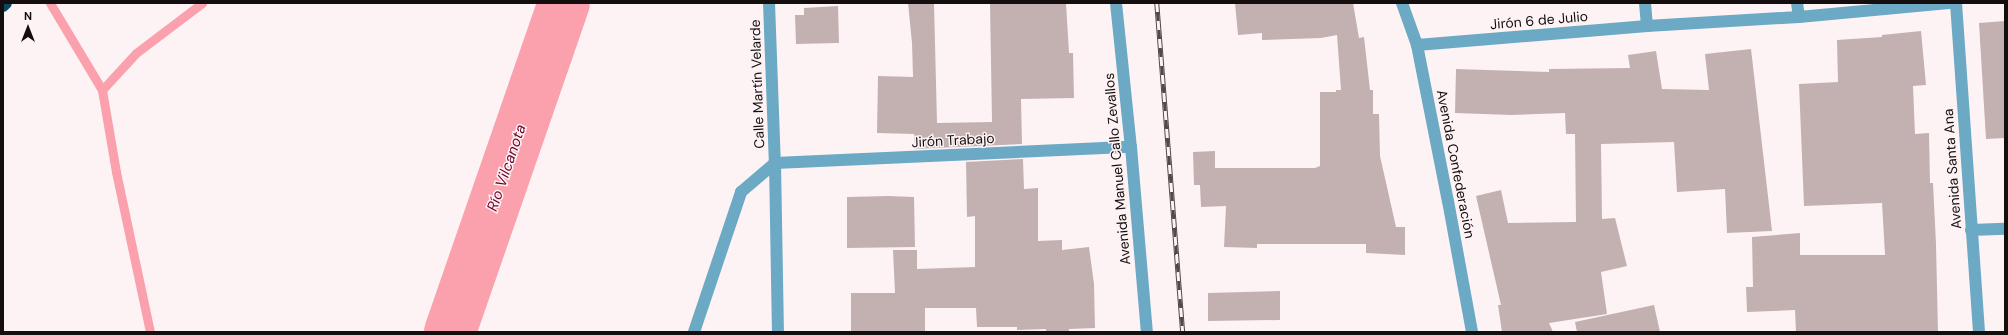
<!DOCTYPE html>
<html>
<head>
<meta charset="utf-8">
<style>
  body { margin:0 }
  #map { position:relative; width:2008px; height:335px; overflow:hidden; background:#fef3f4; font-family:"DM Sans",sans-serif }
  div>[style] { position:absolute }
  .stream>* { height:9px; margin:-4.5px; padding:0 4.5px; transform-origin:4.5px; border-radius:4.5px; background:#fba1ae }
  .river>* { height:52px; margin:-26px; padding:0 26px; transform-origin:26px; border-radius:26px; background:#fba1ae }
  .building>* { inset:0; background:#c3b1b2 }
  .minor>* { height:12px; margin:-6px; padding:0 6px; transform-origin:6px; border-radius:6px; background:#6ba9c4 }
  .highway>* { height:12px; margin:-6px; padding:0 6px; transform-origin:6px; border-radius:6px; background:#0b475c }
  .rail>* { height:4.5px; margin-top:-2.25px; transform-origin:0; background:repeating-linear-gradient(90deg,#fef3f4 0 9px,#50494a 0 18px); box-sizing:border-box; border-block:1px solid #50494a }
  span { translate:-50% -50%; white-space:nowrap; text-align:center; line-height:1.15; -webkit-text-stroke:3px #fef3f4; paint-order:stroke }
  .street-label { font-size:14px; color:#140e0f }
  .water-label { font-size:15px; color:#700329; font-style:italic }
  .frame { position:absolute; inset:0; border:4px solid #140e0f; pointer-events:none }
  .north { position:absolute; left:8px; top:8px; width:40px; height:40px; -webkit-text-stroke:3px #fef3f4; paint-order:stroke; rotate:0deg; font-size:11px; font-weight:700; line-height:16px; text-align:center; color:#140e0f }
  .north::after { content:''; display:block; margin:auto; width:14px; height:18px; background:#140e0f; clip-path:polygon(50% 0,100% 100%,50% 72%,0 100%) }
</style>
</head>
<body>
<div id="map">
  <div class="stream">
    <i style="left:50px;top:3px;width:101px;rotate:59.1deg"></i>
    <i style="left:102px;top:90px;width:83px;rotate:80.3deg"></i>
    <i style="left:116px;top:172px;width:164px;rotate:78deg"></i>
    <i style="left:102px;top:90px;width:50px;rotate:-47.4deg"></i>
    <i style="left:136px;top:53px;width:83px;rotate:-37.1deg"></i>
  </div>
  <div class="river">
    <i style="left:450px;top:332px;width:348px;rotate:-70.9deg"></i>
  </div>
  <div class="building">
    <i style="clip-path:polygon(908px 3px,934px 3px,937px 123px,992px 122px,990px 3px,1066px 3px,1069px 53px,1073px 53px,1074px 98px,1021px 99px,1022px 144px,915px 149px,914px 134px,877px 133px,878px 76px,913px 77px,912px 43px)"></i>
    <i style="clip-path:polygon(1235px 3px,1353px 3px,1359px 38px,1364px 37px,1370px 90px,1373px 90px,1373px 114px,1379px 114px,1380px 156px,1396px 227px,1405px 227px,1405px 255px,1366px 253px,1366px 244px,1257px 244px,1257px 248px,1224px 247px,1226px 206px,1201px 207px,1200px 185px,1194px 185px,1193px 152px,1215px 151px,1215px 168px,1315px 168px,1320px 166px,1320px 92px,1336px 92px,1336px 90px,1341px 90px,1337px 35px,1321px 38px,1262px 40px,1262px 33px,1238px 35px)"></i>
    <i style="clip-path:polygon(838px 6px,839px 43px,796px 44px,795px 15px,804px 15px,804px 8px)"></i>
    <i style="clip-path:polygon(2005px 21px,2005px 138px,1986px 139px,1979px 23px)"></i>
    <i style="clip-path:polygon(1921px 31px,1926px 85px,1913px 86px,1915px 134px,1929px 133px,1930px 183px,1933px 183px,1936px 244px,1938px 332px,1796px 332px,1795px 310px,1747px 312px,1746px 287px,1753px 287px,1752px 237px,1800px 233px,1800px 255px,1885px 255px,1882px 203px,1804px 206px,1799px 84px,1838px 82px,1837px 40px,1882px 37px,1882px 35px)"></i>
    <i style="clip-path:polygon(1751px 49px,1772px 231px,1727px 233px,1725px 189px,1677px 192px,1674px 142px,1601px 144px,1602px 219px,1615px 218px,1627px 266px,1601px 272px,1607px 314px,1549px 323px,1553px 332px,1502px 332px,1498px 305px,1501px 305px,1476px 196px,1501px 190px,1508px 223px,1576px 222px,1575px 134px,1566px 134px,1565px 113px,1511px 115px,1455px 113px,1456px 69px,1549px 72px,1549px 69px,1630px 68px,1628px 55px,1656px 51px,1662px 89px,1709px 90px,1705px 54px)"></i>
    <i style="clip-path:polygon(1023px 159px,1024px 189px,1038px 188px,1038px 241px,1062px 240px,1062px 250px,1089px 247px,1094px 284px,1095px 328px,1069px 329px,1069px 332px,1046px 332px,1046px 329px,1017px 330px,1017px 327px,977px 327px,976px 308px,925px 308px,925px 332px,851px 332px,851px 293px,895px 293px,893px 250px,917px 250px,917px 269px,975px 267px,975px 216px,967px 217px,966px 162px)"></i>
    <i style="clip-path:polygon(888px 196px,914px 197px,915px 247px,847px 248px,847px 197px)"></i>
    <i style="clip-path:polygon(1280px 291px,1280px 320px,1208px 321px,1208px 293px)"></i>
    <i style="clip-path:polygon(1654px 305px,1660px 332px,1577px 332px,1575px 322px)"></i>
  </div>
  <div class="minor">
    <i style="left:769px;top:3px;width:160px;rotate:87.9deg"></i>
    <i style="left:775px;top:163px;width:169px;rotate:89deg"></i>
    <i style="left:1116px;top:3px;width:145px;rotate:84.1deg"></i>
    <i style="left:1131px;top:147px;width:186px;rotate:85.1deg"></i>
    <i style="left:1402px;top:3px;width:45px;rotate:70.3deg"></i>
    <i style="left:1417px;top:45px;width:159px;rotate:78.8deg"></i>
    <i style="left:1448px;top:201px;width:133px;rotate:79.6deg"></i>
    <i style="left:1645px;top:3px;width:23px;rotate:85deg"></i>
    <i style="left:1797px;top:3px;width:14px;rotate:82deg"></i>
    <i style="left:1956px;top:3px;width:330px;rotate:86deg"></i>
    <i style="left:1417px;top:45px;width:231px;rotate:-4.7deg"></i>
    <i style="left:1647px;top:26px;width:152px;rotate:-3.4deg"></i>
    <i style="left:1799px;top:17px;width:153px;rotate:-5.3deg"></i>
    <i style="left:775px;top:163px;width:356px;rotate:-2.6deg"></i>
    <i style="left:1971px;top:230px;width:34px;rotate:-2deg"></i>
    <i style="left:694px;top:332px;width:148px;rotate:-71.4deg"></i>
    <i style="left:741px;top:192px;width:45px;rotate:-40.5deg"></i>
  </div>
  <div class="highway">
    <i style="left:3px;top:6px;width:4px;rotate:-45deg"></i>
  </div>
  <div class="rail">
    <i style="left:1157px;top:3px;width:330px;rotate:85.5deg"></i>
  </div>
  <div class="street-label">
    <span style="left:1539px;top:20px;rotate:-5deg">Jirón 6 de Julio</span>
    <span style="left:757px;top:84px;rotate:-92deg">Calle Martín Velarde</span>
    <span style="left:953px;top:140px;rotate:-3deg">Jirón Trabajo</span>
    <span style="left:1456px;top:164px;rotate:79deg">Avenida Confederación</span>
    <span style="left:1117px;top:169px;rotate:-95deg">Avenida Manuel Callo Zevallos</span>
    <span style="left:1952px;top:169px;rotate:-94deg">Avenida Santa Ana</span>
  </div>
  <div class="water-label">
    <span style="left:507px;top:168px;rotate:-71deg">Río Vilcanota</span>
  </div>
  <div class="frame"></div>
  <div class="north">N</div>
</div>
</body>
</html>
